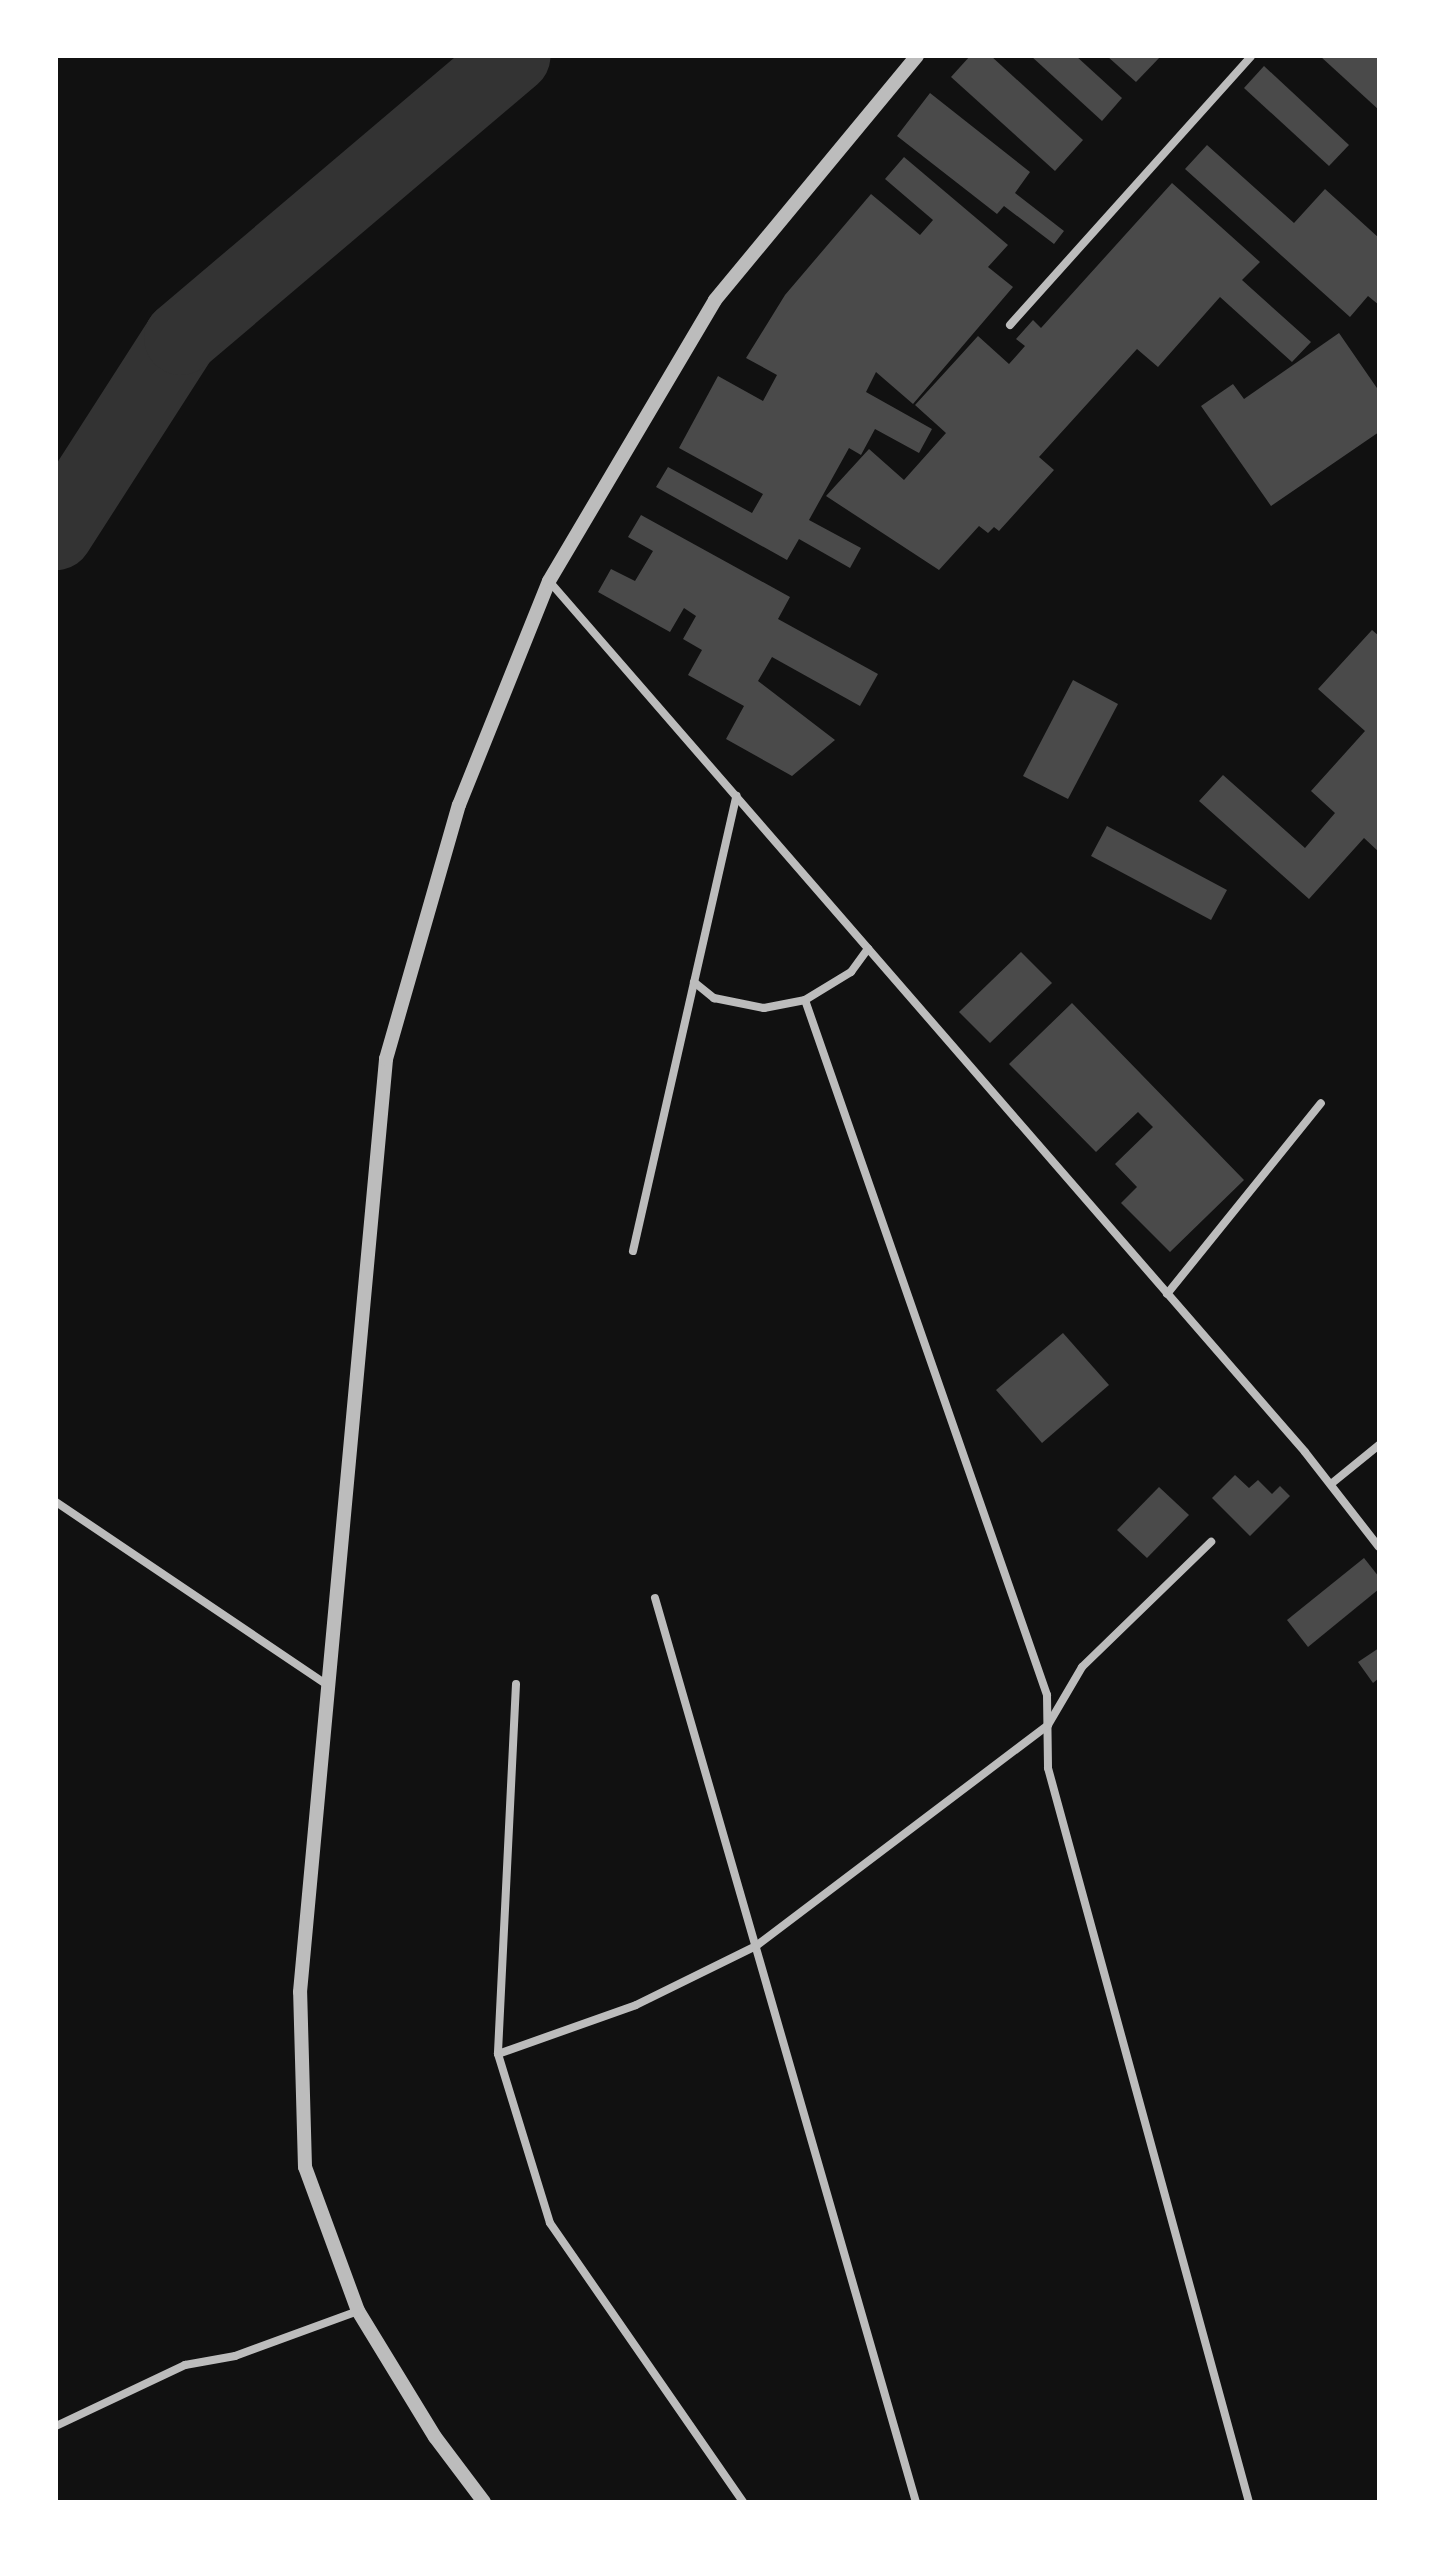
<!DOCTYPE html>
<html>
<head>
<meta charset="utf-8">
<style>
  body { margin:0 }
  #map { position:relative; width:1435px; height:2558px; overflow:hidden; background:#111; font-family:Bitter,serif }
  div>[style] { position:absolute }
  .river>* { height:74px; margin:-37px; padding:0 37px; transform-origin:37px; border-radius:37px; background:#333 }
  .building>* { inset:0; background:#4a4a4a }
  .minor>* { height:8px; margin:-4px; padding:0 4px; transform-origin:4px; border-radius:4px; background:#bcbcbc }
  .tertiary>* { height:14px; margin:-7px; padding:0 7px; transform-origin:7px; border-radius:7px; background:#bcbcbc }
  span { translate:-50% -50%; white-space:nowrap; text-align:center; line-height:1.15; -webkit-text-stroke:8px #fff; paint-order:stroke }
  .frame { position:absolute; inset:0; border:58px solid #fff; pointer-events:none }
</style>
</head>
<body>
<div id="map">
  <div class="river">
    <i style="left:56px;top:533px;width:232px;rotate:-57.3deg"></i>
    <i style="left:181px;top:338px;width:436px;rotate:-40.3deg"></i>
  </div>
  <div class="building">
    <i style="clip-path:polygon(970px 56px,991px 56px,1083px 140px,1055px 171px,951px 77px)"></i>
    <i style="clip-path:polygon(1031px 56px,1076px 56px,1122px 98px,1102px 121px)"></i>
    <i style="clip-path:polygon(1107px 56px,1161px 56px,1136px 82px)"></i>
    <i style="clip-path:polygon(1320px 56px,1379px 56px,1379px 110px)"></i>
    <i style="clip-path:polygon(1264px 66px,1349px 145px,1329px 166px,1244px 88px)"></i>
    <i style="clip-path:polygon(930px 93px,1030px 172px,1015px 193px,1064px 231px,1054px 244px,1004px 206px,997px 214px,897px 136px)"></i>
    <i style="clip-path:polygon(1207px 145px,1294px 223px,1325px 189px,1379px 238px,1379px 305px,1368px 296px,1350px 317px,1185px 169px)"></i>
    <i style="clip-path:polygon(904px 157px,1008px 245px,988px 267px,1013px 287px,913px 404px,876px 372px,866px 392px,932px 429px,919px 453px,875px 429px,861px 455px,849px 448px,809px 520px,861px 548px,850px 568px,799px 539px,787px 560px,656px 487px,668px 467px,752px 513px,763px 494px,679px 448px,718px 376px,763px 401px,777px 375px,746px 358px,785px 295px,871px 194px,920px 235px,933px 220px,885px 179px)"></i>
    <i style="clip-path:polygon(1172px 183px,1260px 262px,1242px 280px,1311px 342px,1292px 362px,1220px 297px,1158px 367px,1137px 349px,1039px 457px,1054px 470px,999px 531px,994px 527px,988px 533px,979px 526px,939px 570px,826px 496px,869px 449px,904px 480px,946px 433px,915px 405px,958px 358px,978px 336px,1009px 364px,1025px 346px,1016px 339px,1033px 320px,1041px 328px)"></i>
    <i style="clip-path:polygon(1339px 333px,1379px 391px,1379px 432px,1271px 506px,1201px 406px,1233px 384px,1244px 399px)"></i>
    <i style="clip-path:polygon(641px 515px,790px 597px,778px 619px,878px 674px,860px 706px,772px 657px,758px 681px,835px 740px,792px 776px,726px 739px,744px 706px,688px 675px,702px 650px,683px 639px,696px 616px,684px 608px,670px 632px,598px 592px,611px 569px,635px 581px,653px 551px,628px 537px)"></i>
    <i style="clip-path:polygon(1372px 630px,1379px 636px,1379px 852px,1364px 838px,1309px 899px,1199px 801px,1223px 775px,1305px 848px,1335px 813px,1311px 791px,1365px 731px,1318px 689px)"></i>
    <i style="clip-path:polygon(1073px 680px,1118px 704px,1068px 799px,1023px 776px)"></i>
    <i style="clip-path:polygon(1107px 826px,1227px 890px,1211px 920px,1091px 856px)"></i>
    <i style="clip-path:polygon(1021px 952px,1052px 983px,990px 1043px,959px 1012px)"></i>
    <i style="clip-path:polygon(1072px 1003px,1244px 1180px,1170px 1252px,1121px 1203px,1137px 1187px,1115px 1164px,1153px 1127px,1138px 1112px,1096px 1152px,1009px 1064px)"></i>
    <i style="clip-path:polygon(1063px 1333px,1109px 1385px,1042px 1443px,996px 1390px)"></i>
    <i style="clip-path:polygon(1235px 1475px,1249px 1488px,1258px 1480px,1272px 1494px,1280px 1486px,1290px 1496px,1250px 1536px,1212px 1498px)"></i>
    <i style="clip-path:polygon(1159px 1487px,1189px 1515px,1147px 1558px,1117px 1530px)"></i>
    <i style="clip-path:polygon(1364px 1558px,1379px 1577px,1379px 1589px,1308px 1647px,1287px 1620px)"></i>
    <i style="clip-path:polygon(1379px 1648px,1379px 1678px,1373px 1683px,1358px 1662px)"></i>
  </div>
  <div class="minor">
    <i style="left:1010px;top:325px;width:361px;rotate:-48.1deg"></i>
    <i style="left:549px;top:581px;width:1153px;rotate:49.04deg"></i>
    <i style="left:1305px;top:1452px;width:120px;rotate:52.1deg"></i>
    <i style="left:694px;top:982px;width:26px;rotate:39deg"></i>
    <i style="left:714px;top:998px;width:51px;rotate:11.3deg"></i>
    <i style="left:764px;top:1008px;width:42px;rotate:-11deg"></i>
    <i style="left:805px;top:1000px;width:54px;rotate:-31.3deg"></i>
    <i style="left:851px;top:972px;width:29px;rotate:-54deg"></i>
    <i style="left:805px;top:1000px;width:736px;rotate:70.8deg"></i>
    <i style="left:1047px;top:1695px;width:73px;rotate:89.2deg"></i>
    <i style="left:1048px;top:1768px;width:761px;rotate:74.69deg"></i>
    <i style="left:633px;top:1251px;width:467px;rotate:-77.2deg"></i>
    <i style="left:1167px;top:1294px;width:245px;rotate:-51.1deg"></i>
    <i style="left:1331px;top:1484px;width:62px;rotate:-39.1deg"></i>
    <i style="left:56px;top:1502px;width:329px;rotate:34deg"></i>
    <i style="left:655px;top:1598px;width:941px;rotate:73.9deg"></i>
    <i style="left:516px;top:1684px;width:370px;rotate:92.8deg"></i>
    <i style="left:498px;top:2054px;width:177px;rotate:72.9deg"></i>
    <i style="left:550px;top:2223px;width:339px;rotate:55.3deg"></i>
    <i style="left:498px;top:2054px;width:146px;rotate:-19.5deg"></i>
    <i style="left:636px;top:2005px;width:134px;rotate:-26.2deg"></i>
    <i style="left:756px;top:1946px;width:366px;rotate:-37.1deg"></i>
    <i style="left:1048px;top:1725px;width:67px;rotate:-59.6deg"></i>
    <i style="left:1082px;top:1667px;width:180px;rotate:-44.1deg"></i>
    <i style="left:56px;top:2426px;width:143px;rotate:-25.3deg"></i>
    <i style="left:185px;top:2365px;width:51px;rotate:-10.2deg"></i>
    <i style="left:235px;top:2356px;width:131px;rotate:-20.1deg"></i>
  </div>
  <div class="tertiary">
    <i style="left:484px;top:2502px;width:81px;rotate:-127deg"></i>
    <i style="left:435px;top:2437px;width:148px;rotate:-121.4deg"></i>
    <i style="left:358px;top:2311px;width:153px;rotate:-110.2deg"></i>
    <i style="left:305px;top:2167px;width:175px;rotate:-91.6deg"></i>
    <i style="left:300px;top:1992px;width:937px;rotate:-84.73deg"></i>
    <i style="left:386px;top:1059px;width:264px;rotate:-74deg"></i>
    <i style="left:459px;top:805px;width:241px;rotate:-68.1deg"></i>
    <i style="left:549px;top:581px;width:326px;rotate:-59.4deg"></i>
    <i style="left:715px;top:300px;width:317px;rotate:-50.4deg"></i>
  </div>
  <div class="frame"></div>
</div>
</body>
</html>
